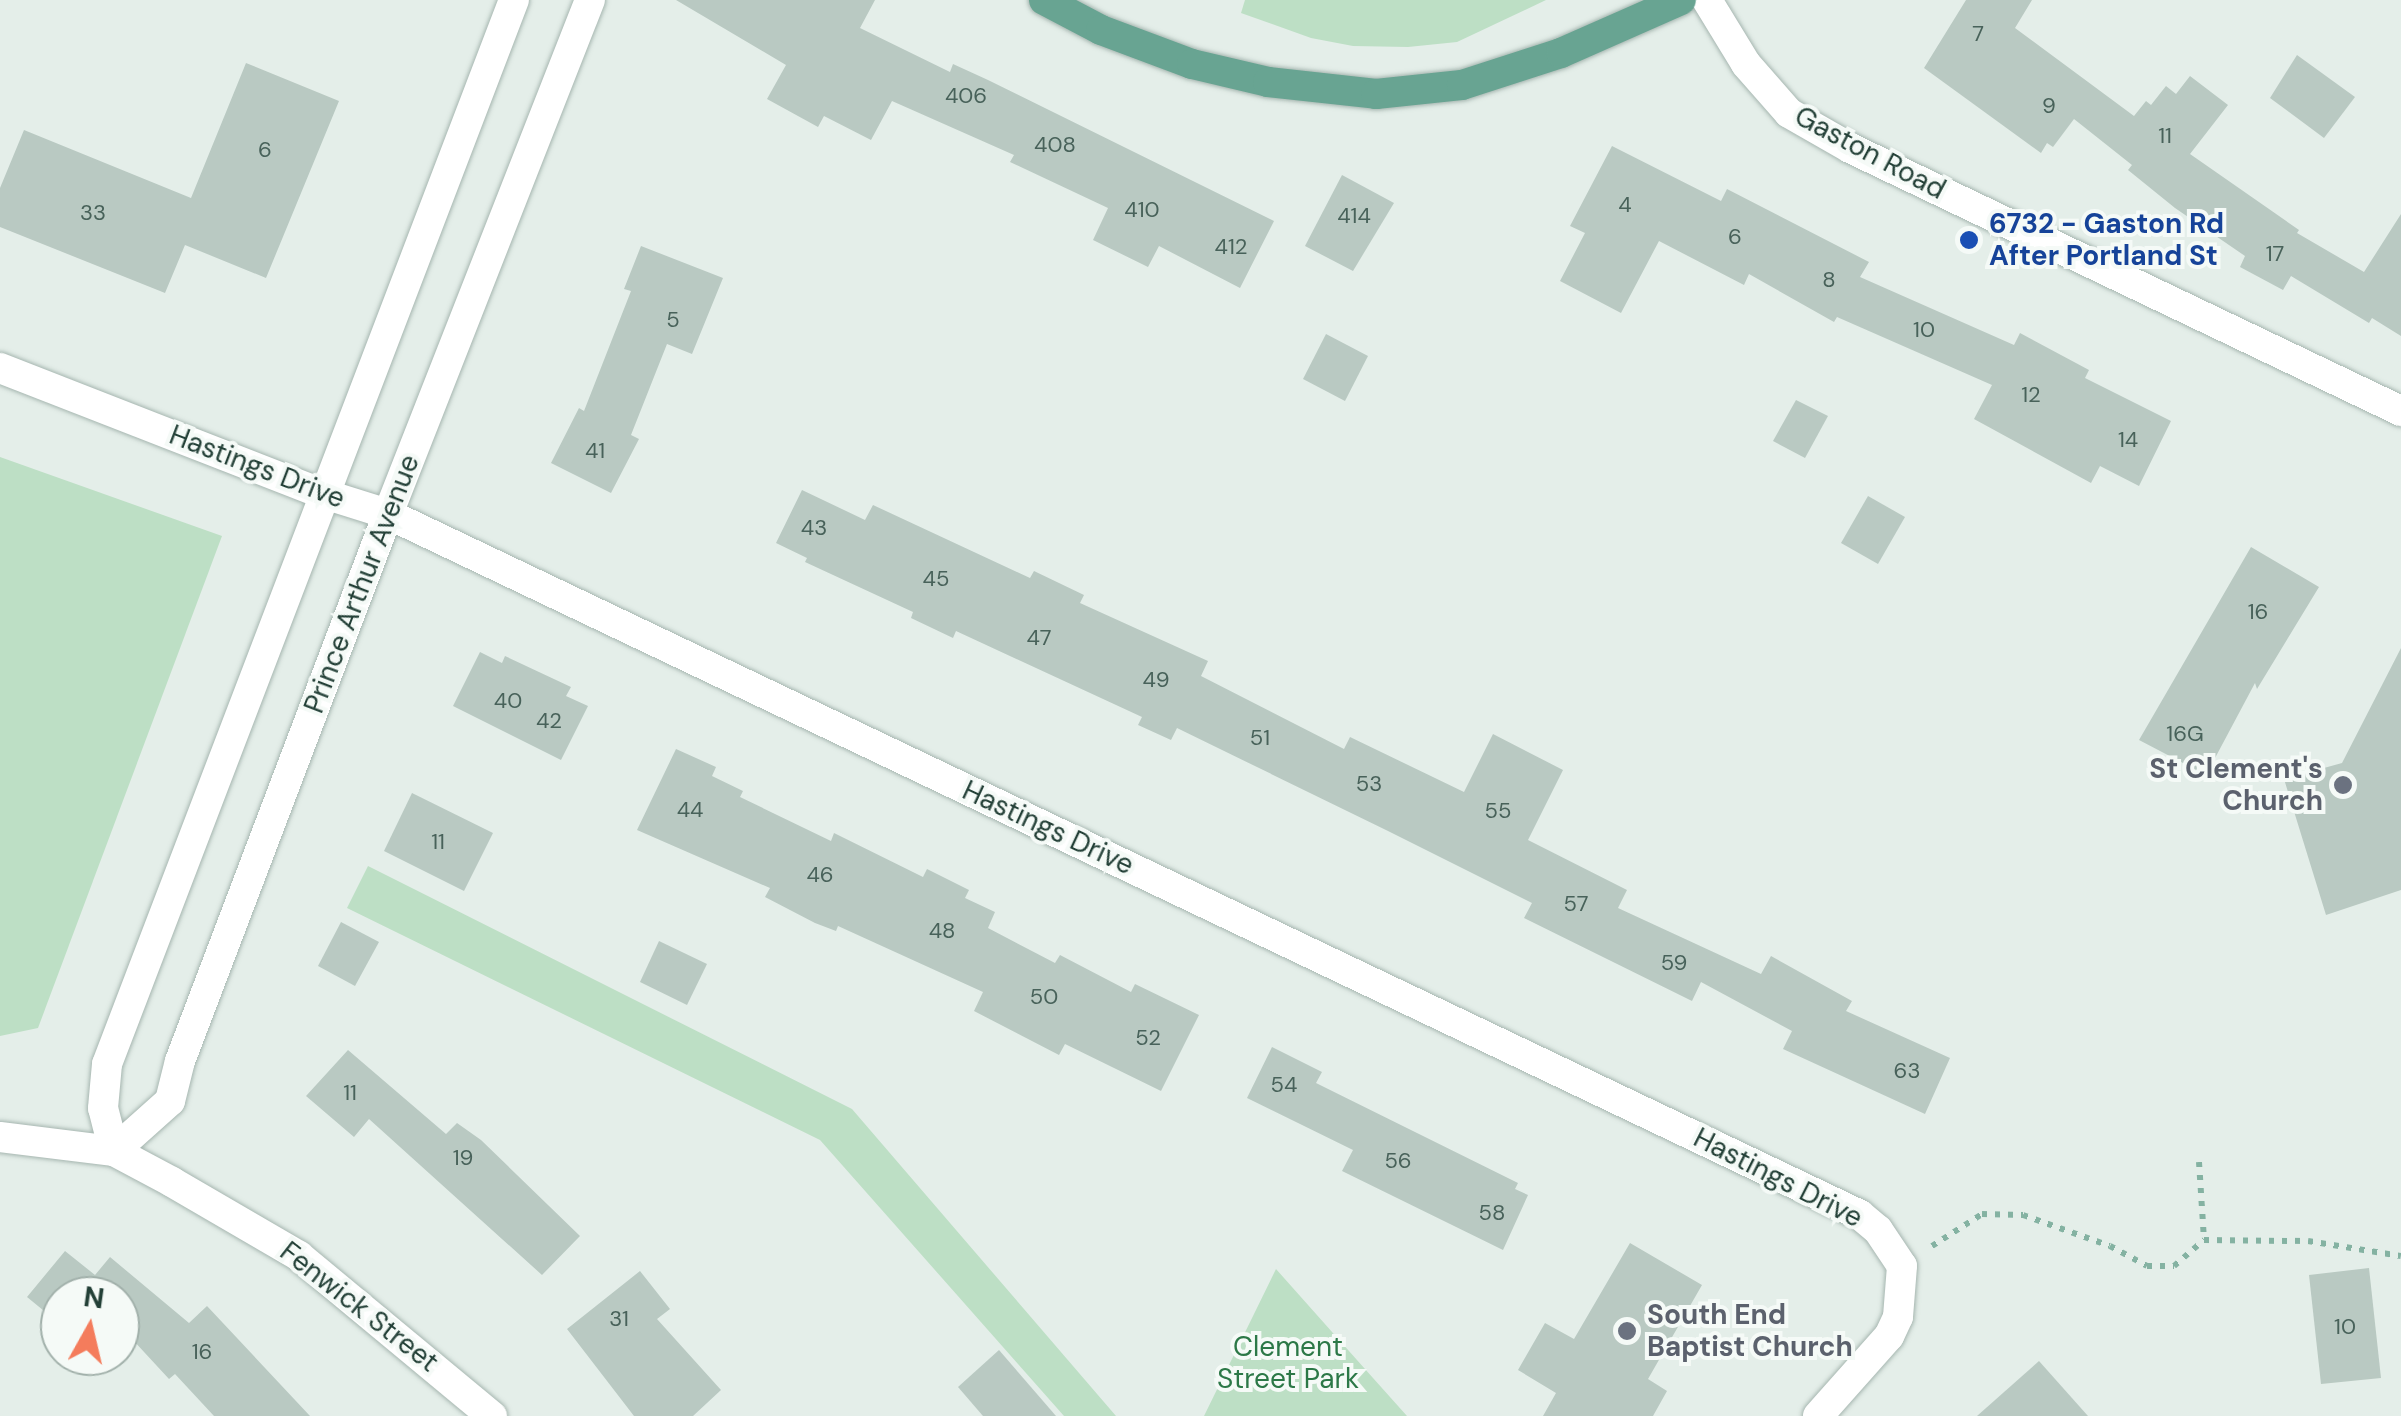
<!DOCTYPE html>
<html>
<head>
<meta charset="utf-8">
<style>
  body { margin:0 }
  #map { position:relative; width:2401px; height:1416px; overflow:hidden; background:#e4eee9; font-family:"DM Sans",sans-serif }
  div>[style] { position:absolute }
  .green>* { inset:0; background:#bddfc5 }
  .building>* { inset:0; background:#b9c9c2 }
  .path>* { height:6px; margin-top:-3px; transform-origin:0; background:repeating-linear-gradient(90deg,#84b2a2 0 5px,transparent 0 13px) }
  .roads { filter:drop-shadow(0 0 2px #a6b6b0) drop-shadow(0 0 2px #a6b6b0) }
  .minor>* { height:30px; margin:-15px; padding:0 15px; transform-origin:15px; border-radius:15px; background:#fff }
  .major>* { height:30px; margin:-15px; padding:0 15px; transform-origin:15px; border-radius:15px; background:#68a492 }
  .dots>* { width:28px; height:28px; translate:-50% -50%; box-sizing:border-box; border:5px solid #f5faf7; border-radius:50% }
  span { translate:-50% -50%; white-space:nowrap; text-align:center; line-height:1.15; -webkit-text-stroke:8px #f5faf7; paint-order:stroke }
  .number-label { font-size:22px; color:#48625a }
  .number-label span { -webkit-text-stroke-width:0 }
  .street-label { font-size:28px; color:#234037 }
  .transit-label { font-size:28px; color:#164399; font-weight:700 }
  .left { translate:0 -50%; text-align:left }
  .worship-label { font-size:28px; color:#5b616d; font-weight:700 }
  .right { translate:-100% -50%; text-align:right }
  .park-label { font-size:28px; color:#2c7847 }
  .north { position:absolute; left:40px; top:1276px; width:100px; height:100px; box-sizing:border-box; background:#f5faf7; border:2px solid #a1b0aa; border-radius:50%; rotate:8deg; font-size:28px; font-weight:700; line-height:40px; text-align:center; color:#234037 }
  .north::after { content:''; display:block; margin:auto; width:35px; height:45px; background:#f47c5c; clip-path:polygon(50% 0,100% 100%,50% 72%,0 100%) }
</style>
</head>
<body>
<div id="map">
  <div class="green">
    <i style="clip-path:polygon(1245px 0,1546px 0,1457px 42px,1408px 47px,1353px 46px,1311px 38px,1241px 13px)"></i>
    <i style="clip-path:polygon(0 457px,222px 536px,38px 1028px,0 1036px)"></i>
    <i style="clip-path:polygon(368px 866px,852px 1109px,1116px 1416px,1064px 1416px,820px 1140px,347px 908px)"></i>
    <i style="clip-path:polygon(1276px 1269px,1373px 1378px,1407px 1416px,1204px 1416px)"></i>
  </div>
  <div class="building">
    <i style="clip-path:polygon(676px 0,875px 0,860px 28px,950px 72px,953px 64px,988px 80px,1274px 221px,1240px 288px,1159px 246px,1148px 267px,1093px 240px,1108px 208px,1010px 162px,1014px 155px,892px 101px,871px 140px,824px 116px,818px 127px,767px 99px,786px 65px)"></i>
    <i style="clip-path:polygon(1966px 0,2032px 0,2015px 28px,2134px 116px,2146px 101px,2151px 105px,2166px 86px,2176px 94px,2190px 76px,2228px 105px,2190px 154px,2299px 230px,2297px 233px,2364px 272px,2401px 214px,2401px 336px,2372px 318px,2369px 323px,2291px 276px,2283px 290px,2240px 267px,2245px 256px,2175px 208px,2128px 170px,2132px 165px,2074px 119px,2053px 147px,2047px 143px,2041px 153px,1924px 68px)"></i>
    <i style="clip-path:polygon(2297px 55px,2355px 97px,2324px 138px,2270px 98px)"></i>
    <i style="clip-path:polygon(246px 63px,339px 101px,266px 278px,185px 245px,165px 293px,0 227px,0 188px,24px 130px,191px 198px)"></i>
    <i style="clip-path:polygon(1612px 146px,1721px 201px,1727px 189px,1869px 262px,1860px 277px,2014px 345px,2020px 333px,2089px 370px,2085px 378px,2171px 421px,2139px 486px,2100px 466px,2091px 483px,1974px 419px,1992px 385px,1837px 317px,1834px 322px,1749px 274px,1744px 285px,1659px 241px,1621px 313px,1560px 281px,1585px 233px,1570px 226px)"></i>
    <i style="clip-path:polygon(1342px 175px,1394px 203px,1353px 271px,1305px 246px)"></i>
    <i style="clip-path:polygon(641px 246px,723px 278px,692px 354px,667px 344px,631px 435px,639px 439px,611px 493px,551px 463px,579px 408px,584px 411px,631px 291px,624px 289px)"></i>
    <i style="clip-path:polygon(1326px 334px,1368px 356px,1345px 401px,1303px 379px)"></i>
    <i style="clip-path:polygon(1796px 400px,1828px 416px,1805px 458px,1773px 441px)"></i>
    <i style="clip-path:polygon(802px 490px,865px 520px,873px 505px,1030px 578px,1034px 571px,1084px 595px,1080px 603px,1208px 661px,1201px 676px,1344px 749px,1350px 737px,1464px 792px,1493px 734px,1563px 770px,1528px 840px,1627px 890px,1618px 908px,1761px 974px,1771px 956px,1852px 1001px,1846px 1011px,1950px 1058px,1925px 1114px,1783px 1049px,1792px 1031px,1701px 982px,1692px 1001px,1524px 918px,1532px 903px,1388px 831px,1177px 728px,1171px 740px,1138px 725px,1142px 717px,956px 631px,953px 638px,911px 618px,913px 612px,805px 562px,807px 558px,776px 543px)"></i>
    <i style="clip-path:polygon(1868px 496px,1905px 517px,1878px 564px,1841px 543px)"></i>
    <i style="clip-path:polygon(2251px 547px,2319px 587px,2257px 689px,2255px 683px,2206px 775px,2139px 740px)"></i>
    <i style="clip-path:polygon(2401px 648px,2401px 890px,2326px 915px,2284px 779px,2342px 763px)"></i>
    <i style="clip-path:polygon(480px 652px,502px 663px,505px 656px,571px 687px,566px 696px,588px 706px,561px 760px,453px 706px)"></i>
    <i style="clip-path:polygon(676px 749px,716px 767px,712px 776px,743px 791px,740px 797px,831px 841px,834px 833px,923px 877px,927px 869px,969px 890px,965px 898px,995px 912px,988px 928px,1055px 963px,1060px 955px,1131px 992px,1135px 984px,1199px 1015px,1161px 1091px,1065px 1044px,1059px 1055px,974px 1011px,983px 992px,838px 926px,836px 931px,815px 923px,765px 897px,770px 888px,637px 830px)"></i>
    <i style="clip-path:polygon(412px 793px,493px 833px,464px 891px,384px 851px)"></i>
    <i style="clip-path:polygon(341px 922px,379px 942px,355px 986px,318px 966px)"></i>
    <i style="clip-path:polygon(659px 941px,707px 964px,687px 1005px,640px 982px)"></i>
    <i style="clip-path:polygon(1272px 1047px,1322px 1072px,1316px 1083px,1518px 1183px,1515px 1189px,1528px 1195px,1503px 1250px,1342px 1171px,1353px 1150px,1247px 1098px)"></i>
    <i style="clip-path:polygon(348px 1050px,446px 1134px,457px 1123px,481px 1140px,580px 1236px,542px 1275px,369px 1119px,354px 1137px,306px 1096px)"></i>
    <i style="clip-path:polygon(1630px 1243px,1702px 1285px,1648px 1379px,1667px 1391px,1653px 1416px,1543px 1416px,1556px 1393px,1518px 1370px,1545px 1323px,1574px 1339px)"></i>
    <i style="clip-path:polygon(65px 1251px,95px 1275px,110px 1257px,189px 1323px,207px 1306px,310px 1416px,214px 1416px,175px 1374px,169px 1379px,120px 1326px,120px 1296px,60px 1296px,60px 1324px,27px 1297px)"></i>
    <i style="clip-path:polygon(2369px 1268px,2381px 1378px,2321px 1384px,2309px 1275px)"></i>
    <i style="clip-path:polygon(640px 1271px,670px 1309px,657px 1319px,721px 1390px,693px 1416px,634px 1416px,567px 1329px)"></i>
    <i style="clip-path:polygon(999px 1350px,1056px 1416px,983px 1416px,958px 1387px)"></i>
    <i style="clip-path:polygon(2039px 1361px,2088px 1416px,1977px 1416px)"></i>
  </div>
  <div class="path">
    <i style="left:2199px;top:1162px;width:78px;rotate:86.3deg"></i>
    <i style="left:1932px;top:1246px;width:59px;rotate:-32.6deg"></i>
    <i style="left:1982px;top:1214px;width:41px;rotate:1.4deg"></i>
    <i style="left:2023px;top:1215px;width:92px;rotate:19.6deg"></i>
    <i style="left:2110px;top:1246px;width:42px;rotate:28.4deg"></i>
    <i style="left:2147px;top:1266px;width:27px"></i>
    <i style="left:2174px;top:1266px;width:40px;rotate:-41deg"></i>
    <i style="left:2204px;top:1240px;width:104px;rotate:0.6deg"></i>
    <i style="left:2308px;top:1241px;width:94px;rotate:9.2deg"></i>
  </div>
  <div class="roads">
    <div class="minor">
      <i style="left:1707px;top:0;width:75px;rotate:58.6deg"></i>
      <i style="left:1746px;top:64px;width:65px;rotate:48.7deg"></i>
      <i style="left:1789px;top:113px;width:70px;rotate:29.8deg"></i>
      <i style="left:1850px;top:148px;width:611px;rotate:25.52deg"></i>
      <i style="left:0;top:368px;width:348px;rotate:21.3deg"></i>
      <i style="left:324px;top:494px;width:67px;rotate:17.4deg"></i>
      <i style="left:388px;top:514px;width:1630px;rotate:25.46deg"></i>
      <i style="left:1860px;top:1215px;width:23px;rotate:40deg"></i>
      <i style="left:1878px;top:1230px;width:43px;rotate:56.3deg"></i>
      <i style="left:1902px;top:1266px;width:51px;rotate:94.5deg"></i>
      <i style="left:1898px;top:1317px;width:21px;rotate:115deg"></i>
      <i style="left:1889px;top:1336px;width:107px;rotate:131.6deg"></i>
      <i style="left:0;top:1137px;width:115px;rotate:7deg"></i>
      <i style="left:114px;top:1151px;width:66px;rotate:28.1deg"></i>
      <i style="left:172px;top:1182px;width:147px;rotate:30.2deg"></i>
      <i style="left:299px;top:1256px;width:251px;rotate:39.7deg"></i>
      <i style="left:114px;top:1151px;width:75px;rotate:-41.8deg"></i>
      <i style="left:170px;top:1101px;width:41px;rotate:-76deg"></i>
      <i style="left:180px;top:1061px;width:585px;rotate:-69.18deg"></i>
      <i style="left:388px;top:514px;width:552px;rotate:-68.55deg"></i>
      <i style="left:114px;top:1151px;width:44px;rotate:-104.3deg"></i>
      <i style="left:103px;top:1108px;width:44px;rotate:-84.8deg"></i>
      <i style="left:107px;top:1064px;width:1139px;rotate:-69.07deg"></i>
    </div>
    <div class="major">
      <i style="left:1044px;top:0;width:64px;rotate:27.8deg"></i>
      <i style="left:1101px;top:30px;width:97px;rotate:20.5deg"></i>
      <i style="left:1192px;top:64px;width:78px;rotate:13.3deg"></i>
      <i style="left:1268px;top:82px;width:109px;rotate:6.3deg"></i>
      <i style="left:1376px;top:94px;width:86px;rotate:-6deg"></i>
      <i style="left:1462px;top:85px;width:104px;rotate:-17.9deg"></i>
      <i style="left:1561px;top:53px;width:131px;rotate:-23.8deg"></i>
    </div>
  </div>
  <div class="dots">
    <i style="left:1969px;top:240px;background:#1a4fb4"></i>
    <i style="left:2343px;top:785px;background:#6b7280"></i>
    <i style="left:1627px;top:1331px;background:#6b7280"></i>
  </div>
  <div class="number-label">
    <span style="left:1978px;top:34px">7</span>
    <span style="left:966px;top:96px">406</span>
    <span style="left:2049px;top:106px">9</span>
    <span style="left:2165px;top:136px">11</span>
    <span style="left:1055px;top:145px">408</span>
    <span style="left:265px;top:150px">6</span>
    <span style="left:1625px;top:205px">4</span>
    <span style="left:1142px;top:210px">410</span>
    <span style="left:93px;top:213px">33</span>
    <span style="left:1354px;top:216px">414</span>
    <span style="left:1735px;top:237px">6</span>
    <span style="left:1231px;top:247px">412</span>
    <span style="left:2275px;top:254px">17</span>
    <span style="left:1829px;top:280px">8</span>
    <span style="left:673px;top:320px">5</span>
    <span style="left:1924px;top:330px">10</span>
    <span style="left:2031px;top:395px">12</span>
    <span style="left:2128px;top:440px">14</span>
    <span style="left:595px;top:451px">41</span>
    <span style="left:814px;top:528px">43</span>
    <span style="left:936px;top:579px">45</span>
    <span style="left:2258px;top:612px">16</span>
    <span style="left:1039px;top:638px">47</span>
    <span style="left:1156px;top:680px">49</span>
    <span style="left:508px;top:701px">40</span>
    <span style="left:549px;top:721px">42</span>
    <span style="left:2185px;top:734px">16G</span>
    <span style="left:1260px;top:738px">51</span>
    <span style="left:1369px;top:784px">53</span>
    <span style="left:690px;top:810px">44</span>
    <span style="left:1498px;top:811px">55</span>
    <span style="left:438px;top:842px">11</span>
    <span style="left:820px;top:875px">46</span>
    <span style="left:1576px;top:904px">57</span>
    <span style="left:942px;top:931px">48</span>
    <span style="left:1674px;top:963px">59</span>
    <span style="left:1044px;top:997px">50</span>
    <span style="left:1148px;top:1038px">52</span>
    <span style="left:1907px;top:1071px">63</span>
    <span style="left:1284px;top:1085px">54</span>
    <span style="left:350px;top:1093px">11</span>
    <span style="left:463px;top:1158px">19</span>
    <span style="left:1398px;top:1161px">56</span>
    <span style="left:1492px;top:1213px">58</span>
    <span style="left:619px;top:1319px">31</span>
    <span style="left:2345px;top:1327px">10</span>
    <span style="left:202px;top:1352px">16</span>
  </div>
  <div class="street-label">
    <span style="left:1870px;top:153px;rotate:28deg">Gaston Road</span>
    <span style="left:257px;top:467px;rotate:21deg">Hastings Drive</span>
    <span style="left:362px;top:584px;rotate:-69deg">Prince Arthur Avenue</span>
    <span style="left:1048px;top:828px;rotate:25deg">Hastings Drive</span>
    <span style="left:1778px;top:1178px;rotate:27deg">Hastings Drive</span>
    <span style="left:359px;top:1307px;rotate:38deg">Fenwick Street</span>
  </div>
  <div class="transit-label">
    <span class="left" style="left:1989px;top:240px">6732 - Gaston Rd<br>After Portland St</span>
  </div>
  <div class="worship-label">
    <span class="right" style="left:2323px;top:785px">St Clement's<br>Church</span>
    <span class="left" style="left:1647px;top:1331px">South End<br>Baptist Church</span>
  </div>
  <div class="park-label">
    <span style="left:1288px;top:1363px">Clement<br>Street Park</span>
  </div>
  <div class="north">N</div>
</div>
</body>
</html>
